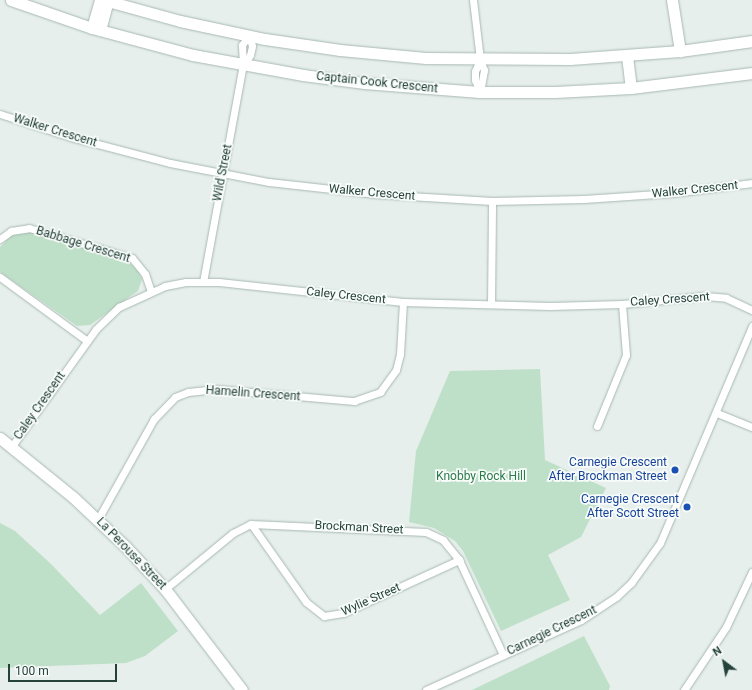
<!DOCTYPE html>
<html>
<head>
<meta charset="utf-8">
<style>
  body { margin:0 }
  #map { position:relative; width:752px; height:690px; overflow:hidden; background:#e6efeb; font-family:Roboto,sans-serif }
  div>[style] { position:absolute }
  .green>* { inset:0; background:#bfe0c8 }
  .roads { filter:drop-shadow(0 0 1px #a8b8b2) drop-shadow(0 0 1px #a8b8b2) }
  .street>* { height:7px; margin:-3.5px; padding:0 3.5px; transform-origin:3.5px; border-radius:3.5px; background:#fff }
  .secondary>* { height:11px; margin:-5.5px; padding:0 5.5px; transform-origin:5.5px; border-radius:5.5px; background:#fff }
  .dots>* { width:11px; height:11px; translate:-50% -50%; box-sizing:border-box; border:2px solid #f7fbf9; border-radius:50% }
  span { translate:-50% -50%; white-space:nowrap; text-align:center; line-height:1.15; -webkit-text-stroke:3.5px #f7fbf9; paint-order:stroke }
  .street-label { font-size:12px; color:#24423a }
  .transit-label { font-size:12px; color:#164399 }
  .right { translate:-100% -50%; text-align:right }
  .park-label { font-size:12px; color:#2d7a4b }
  .north { position:absolute; left:704px; top:642px; width:40px; height:40px; -webkit-text-stroke:3px #f7fbf9; paint-order:stroke; rotate:328deg; font-size:11px; font-weight:700; line-height:16px; text-align:center; color:#24423a }
  .north::after { content:''; display:block; margin:auto; width:14px; height:18px; background:#24423a; clip-path:polygon(50% 0,100% 100%,50% 72%,0 100%) }
  .scale { position:absolute; left:8px; top:664px; width:109px; height:18px; box-sizing:border-box; border:2px solid #24423a; border-top:0; padding-left:5px; font-size:12px; line-height:14px; white-space:nowrap; color:#24423a; -webkit-text-stroke:3px #f7fbf9; paint-order:stroke }
</style>
</head>
<body>
<div id="map">
  <div class="green">
    <i style="clip-path:polygon(27px 231px,127px 261px,136px 268px,142px 279px,138px 291px,90px 325px,77px 326px,0 272px,0 247px,14px 233px)"></i>
    <i style="clip-path:polygon(540px 369px,545px 460px,606px 488px,581px 537px,548px 555px,570px 600px,501px 631px,463px 551px,455px 541px,434px 528px,409px 522px,416px 451px,450px 371px)"></i>
    <i style="clip-path:polygon(0 523px,15px 531px,51px 564px,100px 615px,141px 583px,178px 631px,145px 656px,126px 663px,0 668px)"></i>
    <i style="clip-path:polygon(584px 636px,610px 686px,609px 690px,472px 690px)"></i>
  </div>
  <div class="roads">
    <div class="street">
      <i style="left:473px;top:0;width:60px;rotate:83.3deg"></i>
      <i style="left:480px;top:60px;width:11px;rotate:68deg"></i>
      <i style="left:484px;top:70px;width:22px;rotate:100deg"></i>
      <i style="left:480px;top:60px;width:12px;rotate:114deg"></i>
      <i style="left:475px;top:71px;width:9px;rotate:90deg"></i>
      <i style="left:475px;top:80px;width:13px;rotate:67deg"></i>
      <i style="left:243px;top:65px;width:12px;rotate:-55deg"></i>
      <i style="left:250px;top:55px;width:9px;rotate:-77deg"></i>
      <i style="left:252px;top:46px;width:11px;rotate:-105deg"></i>
      <i style="left:0;top:114px;width:75px;rotate:17.9deg"></i>
      <i style="left:71px;top:137px;width:102px;rotate:14.7deg"></i>
      <i style="left:170px;top:163px;width:101px;rotate:10.9deg"></i>
      <i style="left:269px;top:182px;width:108px;rotate:6.4deg"></i>
      <i style="left:376px;top:194px;width:116px;rotate:3.5deg"></i>
      <i style="left:492px;top:201px;width:92px;rotate:-1.2deg"></i>
      <i style="left:584px;top:199px;width:88px;rotate:-3.9deg"></i>
      <i style="left:672px;top:193px;width:81px;rotate:-7.1deg"></i>
      <i style="left:0;top:239px;width:14px;rotate:-36deg"></i>
      <i style="left:11px;top:231px;width:18px;rotate:-9deg"></i>
      <i style="left:29px;top:228px;width:107px;rotate:16.2deg"></i>
      <i style="left:132px;top:258px;width:21px;rotate:51deg"></i>
      <i style="left:145px;top:274px;width:18px;rotate:71deg"></i>
      <i style="left:0;top:277px;width:108px;rotate:36.3deg"></i>
      <i style="left:203px;top:282px;width:221px;rotate:-79.6deg"></i>
      <i style="left:243px;top:65px;width:20px;rotate:-93deg"></i>
      <i style="left:242px;top:45px;width:12px;rotate:-55deg"></i>
      <i style="left:491px;top:304px;width:103px;rotate:-89.4deg"></i>
      <i style="left:717px;top:413px;width:38px;rotate:22deg"></i>
      <i style="left:597px;top:426px;width:77px;rotate:-67.8deg"></i>
      <i style="left:626px;top:355px;width:51px;rotate:-94.5deg"></i>
      <i style="left:12px;top:446px;width:144px;rotate:-54.3deg"></i>
      <i style="left:96px;top:329px;width:32px;rotate:-44deg"></i>
      <i style="left:119px;top:307px;width:51px;rotate:-24.5deg"></i>
      <i style="left:165px;top:286px;width:21px;rotate:-11deg"></i>
      <i style="left:186px;top:282px;width:33px"></i>
      <i style="left:219px;top:282px;width:185px;rotate:6.2deg"></i>
      <i style="left:403px;top:302px;width:147px;rotate:1.6deg"></i>
      <i style="left:550px;top:306px;width:72px;rotate:-1.6deg"></i>
      <i style="left:622px;top:304px;width:83px;rotate:-5.5deg"></i>
      <i style="left:705px;top:296px;width:21px;rotate:5deg"></i>
      <i style="left:726px;top:298px;width:29px;rotate:25deg"></i>
      <i style="left:98px;top:519px;width:115px;rotate:-60.8deg"></i>
      <i style="left:154px;top:419px;width:30px;rotate:-46deg"></i>
      <i style="left:175px;top:397px;width:14px;rotate:-21deg"></i>
      <i style="left:188px;top:392px;width:28px;rotate:-6deg"></i>
      <i style="left:216px;top:389px;width:139px;rotate:5deg"></i>
      <i style="left:354px;top:401px;width:28px;rotate:-19deg"></i>
      <i style="left:380px;top:392px;width:27px;rotate:-54deg"></i>
      <i style="left:396px;top:370px;width:16px;rotate:-76deg"></i>
      <i style="left:400px;top:354px;width:52px;rotate:-86.7deg"></i>
      <i style="left:251px;top:524px;width:95px;rotate:54.8deg"></i>
      <i style="left:306px;top:602px;width:23px;rotate:38deg"></i>
      <i style="left:324px;top:616px;width:19px;rotate:-9deg"></i>
      <i style="left:343px;top:613px;width:128px;rotate:-24.6deg"></i>
      <i style="left:165px;top:589px;width:88px;rotate:-39.5deg"></i>
      <i style="left:233px;top:533px;width:20px;rotate:-27deg"></i>
      <i style="left:251px;top:524px;width:175px;rotate:2.6deg"></i>
      <i style="left:426px;top:532px;width:19px;rotate:25deg"></i>
      <i style="left:443px;top:540px;width:26px;rotate:51deg"></i>
      <i style="left:459px;top:560px;width:105px;rotate:65.1deg"></i>
      <i style="left:426px;top:690px;width:170px;rotate:-24.3deg"></i>
      <i style="left:581px;top:620px;width:42px;rotate:-33.3deg"></i>
      <i style="left:616px;top:597px;width:21px;rotate:-43deg"></i>
      <i style="left:631px;top:583px;width:49px;rotate:-54.1deg"></i>
      <i style="left:660px;top:543px;width:236px;rotate:-67deg"></i>
      <i style="left:684px;top:690px;width:76px;rotate:-56.3deg"></i>
      <i style="left:726px;top:627px;width:61px;rotate:-64.7deg"></i>
    </div>
    <div class="secondary">
      <i style="left:11px;top:0;width:86px;rotate:19.1deg"></i>
      <i style="left:92px;top:28px;width:105px;rotate:15deg"></i>
      <i style="left:193px;top:55px;width:112px;rotate:10.3deg"></i>
      <i style="left:303px;top:75px;width:62px;rotate:7.5deg"></i>
      <i style="left:364px;top:83px;width:116px;rotate:4.4deg"></i>
      <i style="left:480px;top:92px;width:75px"></i>
      <i style="left:555px;top:92px;width:76px;rotate:-3deg"></i>
      <i style="left:631px;top:88px;width:122px;rotate:-7.1deg"></i>
      <i style="left:104px;top:0;width:79px;rotate:15.4deg"></i>
      <i style="left:180px;top:21px;width:87px;rotate:12deg"></i>
      <i style="left:265px;top:39px;width:76px;rotate:8.3deg"></i>
      <i style="left:340px;top:50px;width:86px;rotate:5.3deg"></i>
      <i style="left:426px;top:58px;width:144px;rotate:0.4deg"></i>
      <i style="left:570px;top:59px;width:110px;rotate:-4.2deg"></i>
      <i style="left:680px;top:51px;width:73px;rotate:-7.9deg"></i>
      <i style="left:672px;top:0;width:52px;rotate:81.1deg"></i>
      <i style="left:92px;top:28px;width:29px;rotate:-74deg"></i>
      <i style="left:100px;top:30px;width:30px;rotate:-75deg"></i>
      <i style="left:627px;top:56px;width:32px;rotate:83deg"></i>
      <i style="left:0;top:438px;width:95px;rotate:39deg"></i>
      <i style="left:74px;top:498px;width:70px;rotate:43.3deg"></i>
      <i style="left:125px;top:546px;width:59px;rotate:47.1deg"></i>
      <i style="left:165px;top:589px;width:127px;rotate:52.7deg"></i>
    </div>
  </div>
  <div class="dots">
    <i style="left:675px;top:470px;background:#1a4fb4"></i>
    <i style="left:687px;top:507px;background:#1a4fb4"></i>
  </div>
  <div class="street-label">
    <span style="left:377px;top:83px;rotate:6deg">Captain Cook Crescent</span>
    <span style="left:55px;top:131px;rotate:17deg">Walker Crescent</span>
    <span style="left:223px;top:173px;rotate:-79deg">Wild Street</span>
    <span style="left:695px;top:190px;rotate:-6deg">Walker Crescent</span>
    <span style="left:372px;top:193px;rotate:5deg">Walker Crescent</span>
    <span style="left:83px;top:245px;rotate:17deg">Babbage Crescent</span>
    <span style="left:346px;top:296px;rotate:6deg">Caley Crescent</span>
    <span style="left:670px;top:300px;rotate:-4deg">Caley Crescent</span>
    <span style="left:253px;top:394px;rotate:4deg">Hamelin Crescent</span>
    <span style="left:40px;top:406px;rotate:-55deg">Caley Crescent</span>
    <span style="left:359px;top:528px;rotate:3deg">Brockman Street</span>
    <span style="left:131px;top:554px;rotate:46deg">La Perouse Street</span>
    <span style="left:371px;top:600px;rotate:-24deg">Wylie Street</span>
    <span style="left:552px;top:631px;rotate:-26deg">Carnegie Crescent</span>
  </div>
  <div class="transit-label">
    <span class="right" style="left:667px;top:470px">Carnegie Crescent<br>After Brockman Street</span>
    <span class="right" style="left:679px;top:507px">Carnegie Crescent<br>After Scott Street</span>
  </div>
  <div class="park-label">
    <span style="left:481px;top:477px">Knobby Rock Hill</span>
  </div>
  <div class="north">N</div>
  <div class="scale">100 m</div>
</div>
</body>
</html>
